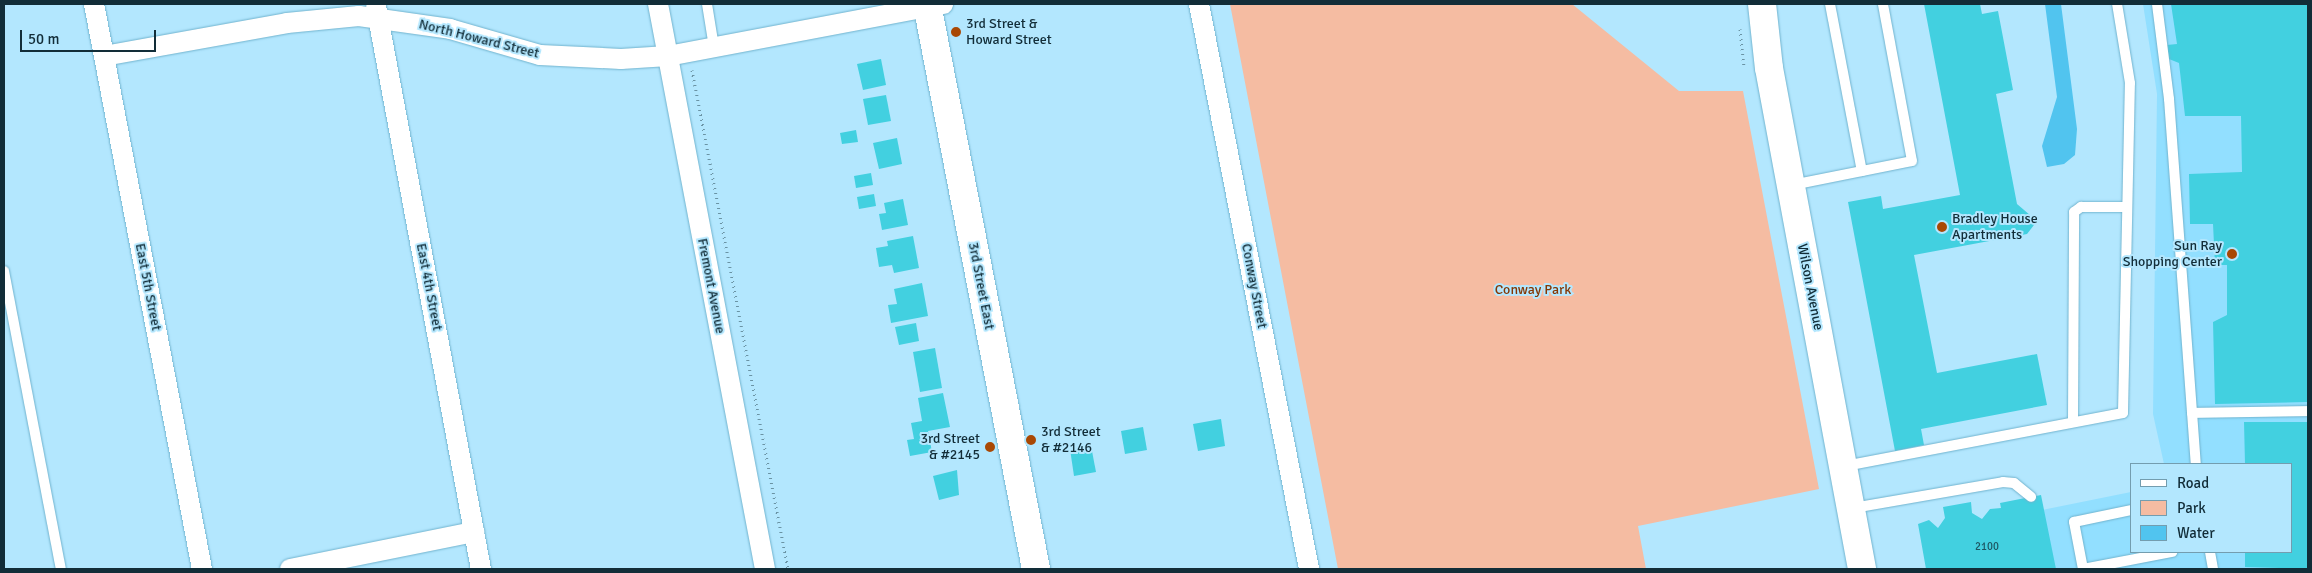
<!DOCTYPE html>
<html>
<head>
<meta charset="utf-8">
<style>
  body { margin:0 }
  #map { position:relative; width:2312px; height:573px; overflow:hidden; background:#b3e7fe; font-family:Signika,sans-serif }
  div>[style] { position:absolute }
  .built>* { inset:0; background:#92dfff }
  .green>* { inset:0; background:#f5bca2 }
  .water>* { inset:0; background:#51c4ef }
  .building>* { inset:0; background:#42d0e0 }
  .path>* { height:3px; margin-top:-1.5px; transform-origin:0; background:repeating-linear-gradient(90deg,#6a93a4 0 1px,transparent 0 5px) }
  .roads { filter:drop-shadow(0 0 1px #71b3ce) drop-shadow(0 0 1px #71b3ce) }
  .lane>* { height:10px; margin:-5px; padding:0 5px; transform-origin:5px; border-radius:5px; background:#fff }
  .street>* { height:20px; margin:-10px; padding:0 10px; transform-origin:10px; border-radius:10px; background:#fff }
  .secondary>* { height:28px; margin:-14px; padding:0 14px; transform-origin:14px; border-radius:14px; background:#fff }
  .dots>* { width:14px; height:14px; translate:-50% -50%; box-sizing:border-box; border:2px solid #b3e7fe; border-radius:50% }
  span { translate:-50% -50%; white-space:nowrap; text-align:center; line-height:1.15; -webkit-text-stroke:4px #b3e7fe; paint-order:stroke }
  .number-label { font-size:11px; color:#1e5662 }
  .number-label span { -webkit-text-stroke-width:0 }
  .poi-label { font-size:14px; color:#122d38 }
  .left { translate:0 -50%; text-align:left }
  .right { translate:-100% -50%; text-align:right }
  .street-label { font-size:14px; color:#122d38 }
  .park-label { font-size:14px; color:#843704 }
  .frame { position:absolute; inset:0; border:5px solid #122d38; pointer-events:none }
  .legend { position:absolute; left:2130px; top:463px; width:162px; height:90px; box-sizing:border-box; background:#b3e7fe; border:1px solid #739daf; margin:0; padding:6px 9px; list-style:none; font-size:15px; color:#122d38 }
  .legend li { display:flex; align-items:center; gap:10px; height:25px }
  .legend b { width:25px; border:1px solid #739daf }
  .scale { position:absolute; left:20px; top:30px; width:136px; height:22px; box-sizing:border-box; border:2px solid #122d38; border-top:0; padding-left:6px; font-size:15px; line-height:18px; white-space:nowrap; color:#122d38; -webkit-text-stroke:4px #b3e7fe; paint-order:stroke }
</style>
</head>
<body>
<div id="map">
  <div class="built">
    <i style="clip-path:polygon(2143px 4px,2308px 4px,2308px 569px,2053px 569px,2042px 510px,2131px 492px,2131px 552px,2291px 552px,2291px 464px,2164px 464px,2153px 414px,2157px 94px)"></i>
  </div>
  <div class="green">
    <i style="clip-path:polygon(1230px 4px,1572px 4px,1679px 91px,1743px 91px,1819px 489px,1638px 526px,1646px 569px,1338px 569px)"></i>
  </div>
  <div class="water">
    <i style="clip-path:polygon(2045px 4px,2061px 4px,2077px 129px,2075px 155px,2064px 164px,2047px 167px,2042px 146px,2057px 97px)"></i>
  </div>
  <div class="building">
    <i style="clip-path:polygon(1924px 4px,1980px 4px,1982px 14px,1998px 11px,2013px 90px,1996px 94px,2017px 204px,2037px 221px,2027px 234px,1914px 255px,1937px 373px,2037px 354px,2047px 405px,1921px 429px,1924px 445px,1895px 451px,1848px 202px,1881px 196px,1883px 209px,1960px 195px)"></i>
    <i style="clip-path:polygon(2171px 4px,2308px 4px,2308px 402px,2215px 404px,2213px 322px,2227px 315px,2227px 265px,2215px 265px,2213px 224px,2190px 224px,2189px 174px,2242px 172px,2241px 116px,2185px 116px,2179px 63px,2169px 59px,2167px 45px,2177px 44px)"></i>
    <i style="clip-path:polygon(881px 59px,886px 85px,863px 90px,857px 64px)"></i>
    <i style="clip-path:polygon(886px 95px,891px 121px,868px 125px,863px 99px)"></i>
    <i style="clip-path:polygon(856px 130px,858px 142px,842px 144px,840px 133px)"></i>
    <i style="clip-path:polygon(897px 138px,902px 164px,879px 169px,873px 143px)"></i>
    <i style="clip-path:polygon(871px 173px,873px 185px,856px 188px,854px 176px)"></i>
    <i style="clip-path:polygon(874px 194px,876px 206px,859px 209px,857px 197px)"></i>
    <i style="clip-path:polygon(903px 199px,908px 225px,882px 230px,879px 214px,886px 213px,884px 203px)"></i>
    <i style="clip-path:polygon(913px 236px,919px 268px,894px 273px,892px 265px,879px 267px,876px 248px,888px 246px,887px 241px)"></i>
    <i style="clip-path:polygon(922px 283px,928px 316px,891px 323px,888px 305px,897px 304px,894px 289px)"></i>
    <i style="clip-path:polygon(916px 323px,919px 341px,899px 345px,895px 327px)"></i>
    <i style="clip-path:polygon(935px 348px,942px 388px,920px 392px,913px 352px)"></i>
    <i style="clip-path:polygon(943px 393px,950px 427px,928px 431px,932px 452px,910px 456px,907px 440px,914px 439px,911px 423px,922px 421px,918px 398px)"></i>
    <i style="clip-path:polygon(1221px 419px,1225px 446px,1198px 451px,1193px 424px)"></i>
    <i style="clip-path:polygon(2244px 422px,2308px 422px,2308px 569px,2245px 567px,2245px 552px,2291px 552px,2291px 464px,2245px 464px)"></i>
    <i style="clip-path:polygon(1143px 427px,1147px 450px,1125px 454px,1121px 431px)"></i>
    <i style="clip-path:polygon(1091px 446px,1096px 472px,1074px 476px,1070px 449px)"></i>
    <i style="clip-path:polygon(957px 470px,959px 495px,939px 500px,933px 476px)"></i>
    <i style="clip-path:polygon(2041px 495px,2056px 569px,1926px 569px,1918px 524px,1929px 520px,1938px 528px,1945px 518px,1943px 507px,1971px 502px,1972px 513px,1982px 519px,1990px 509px,2001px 508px,2000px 503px)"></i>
  </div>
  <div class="path">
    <i style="left:1740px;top:29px;width:36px;rotate:84deg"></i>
    <i style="left:692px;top:70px;width:508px;rotate:79.11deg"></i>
  </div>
  <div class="roads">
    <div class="lane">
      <i style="left:707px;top:4px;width:44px;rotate:80.8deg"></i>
      <i style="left:1830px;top:4px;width:170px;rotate:79.2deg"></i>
      <i style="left:2157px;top:4px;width:96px;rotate:82.8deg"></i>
      <i style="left:2169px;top:99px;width:366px;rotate:85.8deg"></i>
      <i style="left:1792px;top:185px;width:122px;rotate:-11.3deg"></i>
      <i style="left:1912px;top:161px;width:160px;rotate:-100.5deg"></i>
      <i style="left:4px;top:271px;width:303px;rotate:79.2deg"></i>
      <i style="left:2192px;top:413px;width:116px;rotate:-1deg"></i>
      <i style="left:2073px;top:422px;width:210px;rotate:-89.7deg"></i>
      <i style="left:2074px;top:212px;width:9px;rotate:-36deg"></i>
      <i style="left:2081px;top:207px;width:46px"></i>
      <i style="left:1845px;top:466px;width:283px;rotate:-10.8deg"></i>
      <i style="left:2123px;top:413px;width:330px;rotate:-88.8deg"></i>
      <i style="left:2130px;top:83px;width:80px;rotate:-99.3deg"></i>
      <i style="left:1853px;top:508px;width:152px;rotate:-9.8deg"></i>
      <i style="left:2003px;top:482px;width:11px;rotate:5deg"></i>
      <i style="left:2014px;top:483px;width:22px;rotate:39deg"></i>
      <i style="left:2210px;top:552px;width:17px;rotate:80deg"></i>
      <i style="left:2083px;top:569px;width:48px;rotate:-100.8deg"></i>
      <i style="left:2074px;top:522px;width:58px;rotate:-11.9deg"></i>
      <i style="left:2083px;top:569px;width:91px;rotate:-10.8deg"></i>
    </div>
    <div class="street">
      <i style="left:94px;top:4px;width:575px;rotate:79.18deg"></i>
      <i style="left:658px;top:4px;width:575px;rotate:79.28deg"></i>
      <i style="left:1199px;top:4px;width:576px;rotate:78.98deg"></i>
      <i style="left:376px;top:6px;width:573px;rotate:79.44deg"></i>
      <i style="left:104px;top:56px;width:186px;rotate:-10.2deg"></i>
      <i style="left:287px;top:23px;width:72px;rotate:-5.6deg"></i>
      <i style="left:359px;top:16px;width:92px;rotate:8.1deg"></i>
      <i style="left:450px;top:29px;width:94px;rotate:16.1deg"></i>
      <i style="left:540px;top:55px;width:81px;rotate:2.8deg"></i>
      <i style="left:621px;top:59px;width:47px;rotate:-3.7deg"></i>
      <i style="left:668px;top:56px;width:280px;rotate:-10.7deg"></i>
      <i style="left:290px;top:569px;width:188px;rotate:-11.4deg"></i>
    </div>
    <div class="secondary">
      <i style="left:927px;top:4px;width:575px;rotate:79.08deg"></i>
      <i style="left:1762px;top:4px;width:64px;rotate:83.8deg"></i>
      <i style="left:1769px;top:68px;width:510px;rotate:79.48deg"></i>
    </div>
  </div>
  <div class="dots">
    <i style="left:956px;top:32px;background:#a94804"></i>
    <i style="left:1942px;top:227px;background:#a94804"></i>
    <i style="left:2232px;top:254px;background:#a94804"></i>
    <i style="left:1031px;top:440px;background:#a94804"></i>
    <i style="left:990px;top:447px;background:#a94804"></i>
  </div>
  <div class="number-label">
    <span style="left:1987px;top:547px">2100</span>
  </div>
  <div class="poi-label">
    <span class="left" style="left:966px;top:32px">3rd Street &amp;<br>Howard Street</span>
    <span class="left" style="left:1952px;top:227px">Bradley House<br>Apartments</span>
    <span class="right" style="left:2222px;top:254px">Sun Ray<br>Shopping Center</span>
    <span class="left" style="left:1041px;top:440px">3rd Street<br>&amp; #2146</span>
    <span class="right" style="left:980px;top:447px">3rd Street<br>&amp; #2145</span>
  </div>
  <div class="street-label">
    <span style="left:479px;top:39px;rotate:14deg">North Howard Street</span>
    <span style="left:711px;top:286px;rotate:79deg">Fremont Avenue</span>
    <span style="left:981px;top:286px;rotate:79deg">3rd Street East</span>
    <span style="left:1254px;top:286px;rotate:79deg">Conway Street</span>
    <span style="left:148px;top:287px;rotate:79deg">East 5th Street</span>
    <span style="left:429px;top:287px;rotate:79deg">East 4th Street</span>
    <span style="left:1810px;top:287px;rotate:79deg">Wilson Avenue</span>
  </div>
  <div class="park-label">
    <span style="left:1533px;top:290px">Conway Park</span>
  </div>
  <div class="frame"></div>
  <ul class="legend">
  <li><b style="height:6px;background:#fff"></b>Road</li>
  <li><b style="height:14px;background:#f5bca2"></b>Park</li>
  <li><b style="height:14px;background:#51c4ef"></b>Water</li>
  </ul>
  <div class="scale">50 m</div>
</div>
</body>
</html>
